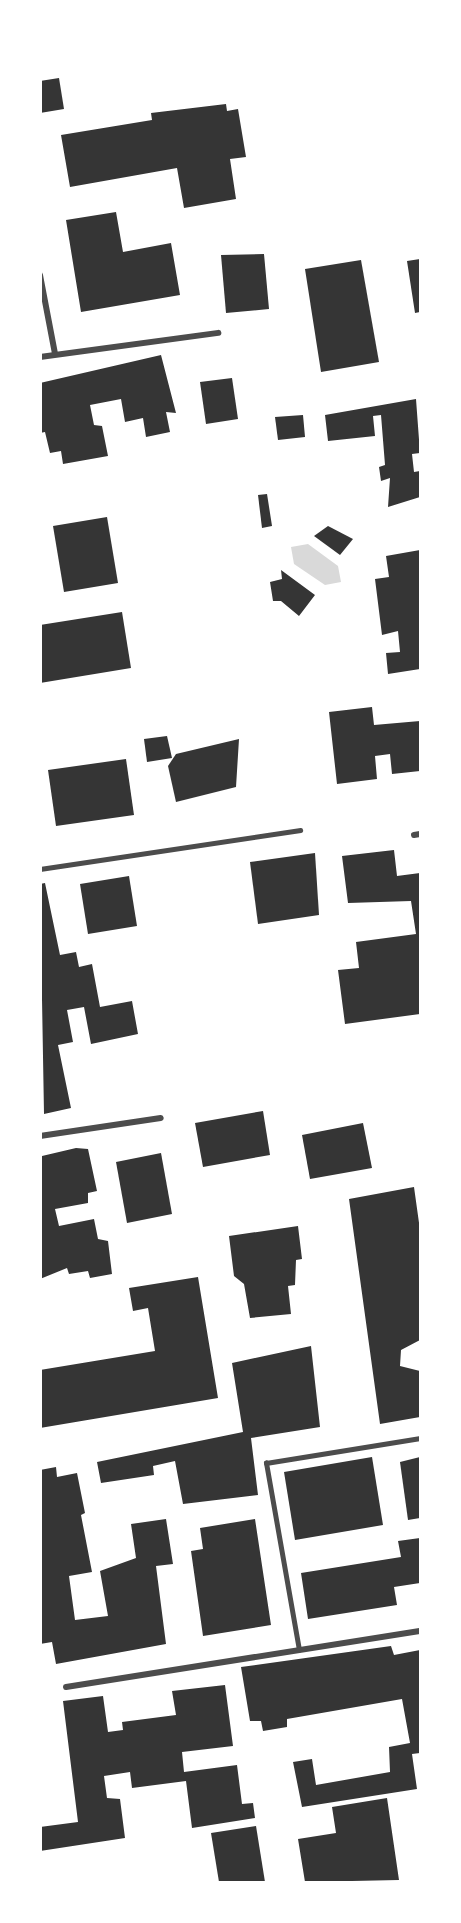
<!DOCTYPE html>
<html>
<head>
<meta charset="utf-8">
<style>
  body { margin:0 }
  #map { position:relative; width:461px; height:1923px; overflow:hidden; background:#fff; font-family:Overpass,sans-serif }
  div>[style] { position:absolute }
  .water>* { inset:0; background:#d9d9d9 }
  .building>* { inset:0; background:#353535 }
  .service>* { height:4.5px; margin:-2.25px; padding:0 2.25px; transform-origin:2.25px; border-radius:2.25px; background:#4c4c4c }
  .minor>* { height:6px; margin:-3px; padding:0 3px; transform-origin:3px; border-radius:3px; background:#4c4c4c }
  span { translate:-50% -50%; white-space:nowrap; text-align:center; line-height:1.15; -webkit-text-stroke:4.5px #fff; paint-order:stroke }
  .frame { position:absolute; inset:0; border:42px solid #fff; pointer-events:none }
</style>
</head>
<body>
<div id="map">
  <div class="water">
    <i style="clip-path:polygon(308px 544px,338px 566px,341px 582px,325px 585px,294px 564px,291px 547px)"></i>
  </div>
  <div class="building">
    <i style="clip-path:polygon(59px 78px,64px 109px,40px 113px,40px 81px)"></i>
    <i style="clip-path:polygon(226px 104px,227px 111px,238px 109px,246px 157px,230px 159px,236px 199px,184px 208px,177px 168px,70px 187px,61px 135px,152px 120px,151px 113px)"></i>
    <i style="clip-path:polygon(116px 212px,123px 252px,171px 243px,180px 295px,81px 312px,66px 220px)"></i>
    <i style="clip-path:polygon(264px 254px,269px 309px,226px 313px,221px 255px)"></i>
    <i style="clip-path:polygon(420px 259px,420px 312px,415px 313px,407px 261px)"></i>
    <i style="clip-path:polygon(361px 260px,379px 362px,321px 372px,305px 269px)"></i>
    <i style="clip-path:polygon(161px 355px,176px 413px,166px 412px,170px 432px,146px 437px,143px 418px,125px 422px,121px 399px,90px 405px,94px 425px,102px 426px,108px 456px,63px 464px,61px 451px,50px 453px,45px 432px,40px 433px,40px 383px)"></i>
    <i style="clip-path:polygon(232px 378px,238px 419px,206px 424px,200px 382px)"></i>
    <i style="clip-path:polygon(416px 399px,420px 453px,412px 454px,414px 472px,420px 471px,420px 497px,388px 507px,390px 478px,381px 481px,379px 467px,385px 465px,381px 415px,373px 416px,375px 436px,328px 441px,325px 415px)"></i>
    <i style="clip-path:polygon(303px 415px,305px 437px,278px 440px,275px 417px)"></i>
    <i style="clip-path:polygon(267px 494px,272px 526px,262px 528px,258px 495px)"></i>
    <i style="clip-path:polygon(107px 517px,118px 583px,64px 592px,53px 526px)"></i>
    <i style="clip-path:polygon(328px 526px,353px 539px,340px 555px,314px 536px)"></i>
    <i style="clip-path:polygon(420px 550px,420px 669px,388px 674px,386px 653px,400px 652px,398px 631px,382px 635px,375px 579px,389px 577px,386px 556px)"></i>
    <i style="clip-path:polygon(281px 570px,315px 595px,299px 616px,281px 601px,273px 601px,270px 582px,282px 579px)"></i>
    <i style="clip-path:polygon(122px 612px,131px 668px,40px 683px,40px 625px)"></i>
    <i style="clip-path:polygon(372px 707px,374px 725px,420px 721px,420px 771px,392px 774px,390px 754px,375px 756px,377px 779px,337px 784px,329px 712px)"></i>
    <i style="clip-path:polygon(167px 736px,172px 758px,147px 762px,144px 739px)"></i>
    <i style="clip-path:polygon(239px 739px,236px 787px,176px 802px,168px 766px,176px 754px)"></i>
    <i style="clip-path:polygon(126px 759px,134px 815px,56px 826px,48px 770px)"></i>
    <i style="clip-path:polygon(394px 850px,397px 876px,420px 873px,420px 1014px,345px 1024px,338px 970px,359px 968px,356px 942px,416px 934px,411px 901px,348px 903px,342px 856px)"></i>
    <i style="clip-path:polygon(315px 853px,319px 915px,258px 924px,250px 862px)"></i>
    <i style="clip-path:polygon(129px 876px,137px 926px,88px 934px,80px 884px)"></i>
    <i style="clip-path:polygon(45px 883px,60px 955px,76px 952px,79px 967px,92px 964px,100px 1007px,132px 1001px,138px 1034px,91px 1044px,84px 1007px,67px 1010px,73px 1042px,58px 1045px,71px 1108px,44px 1114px,40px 884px)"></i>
    <i style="clip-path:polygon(263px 1111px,270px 1155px,203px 1167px,195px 1123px)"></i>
    <i style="clip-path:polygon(363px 1123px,372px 1168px,310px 1179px,302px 1135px)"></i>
    <i style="clip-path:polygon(76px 1148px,88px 1149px,97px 1191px,88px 1193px,88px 1203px,55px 1209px,59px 1226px,94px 1219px,98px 1239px,108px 1241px,112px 1274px,90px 1278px,88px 1271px,69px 1274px,67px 1268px,40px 1279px,42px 1156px)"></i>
    <i style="clip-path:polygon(161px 1153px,172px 1214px,127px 1223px,116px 1162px)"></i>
    <i style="clip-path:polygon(414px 1187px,420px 1230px,420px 1340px,401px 1350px,400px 1366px,420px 1371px,420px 1417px,380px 1424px,349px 1199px)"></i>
    <i style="clip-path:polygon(298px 1226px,302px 1259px,296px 1260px,295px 1285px,288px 1286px,291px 1314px,250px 1318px,244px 1284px,234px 1276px,229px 1236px)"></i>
    <i style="clip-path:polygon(198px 1277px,218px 1398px,40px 1428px,40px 1370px,155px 1351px,148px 1308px,133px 1311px,129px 1288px)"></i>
    <i style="clip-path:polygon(311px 1346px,320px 1427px,251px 1438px,258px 1495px,183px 1504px,175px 1461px,153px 1466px,154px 1475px,101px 1483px,97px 1462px,243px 1432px,232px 1363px)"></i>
    <i style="clip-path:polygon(372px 1457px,383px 1525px,295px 1540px,284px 1472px)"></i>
    <i style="clip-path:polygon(420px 1457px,420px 1518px,408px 1520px,400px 1462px)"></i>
    <i style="clip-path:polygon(56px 1467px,57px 1477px,77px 1473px,85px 1513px,81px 1515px,92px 1572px,69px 1576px,75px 1620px,108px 1616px,100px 1571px,136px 1558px,131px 1524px,166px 1519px,173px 1564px,156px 1566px,166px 1644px,56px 1664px,52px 1642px,40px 1644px,40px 1470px)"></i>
    <i style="clip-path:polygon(255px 1519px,271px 1625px,203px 1636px,191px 1551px,203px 1549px,200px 1528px)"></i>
    <i style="clip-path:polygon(420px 1538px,420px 1583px,394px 1587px,397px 1605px,308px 1619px,301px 1573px,401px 1557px,398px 1541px)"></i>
    <i style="clip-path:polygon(391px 1646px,394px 1655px,420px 1650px,420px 1753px,412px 1754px,417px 1789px,302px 1807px,293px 1762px,312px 1759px,316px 1785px,390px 1772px,389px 1747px,410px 1743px,402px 1699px,287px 1719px,287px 1727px,263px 1731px,261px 1721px,250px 1721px,241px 1667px)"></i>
    <i style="clip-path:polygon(225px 1685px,233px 1746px,182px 1752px,184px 1772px,237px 1765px,242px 1804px,253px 1803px,255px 1818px,192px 1828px,186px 1781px,132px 1788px,130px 1772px,104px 1776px,107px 1798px,120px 1799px,125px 1838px,40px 1851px,40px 1827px,78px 1822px,63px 1701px,103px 1696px,108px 1732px,123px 1730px,122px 1722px,176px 1715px,172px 1691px)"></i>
    <i style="clip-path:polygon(387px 1798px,399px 1880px,305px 1882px,298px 1839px,336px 1833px,332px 1807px)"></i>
    <i style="clip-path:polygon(256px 1826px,265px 1882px,219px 1882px,211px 1833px)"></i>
  </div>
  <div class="service">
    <i style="left:40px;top:869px;width:263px;rotate:-8.5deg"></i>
    <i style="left:299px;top:1650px;width:190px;rotate:-100deg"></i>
    <i style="left:266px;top:1463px;width:156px;rotate:-9.2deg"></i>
  </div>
  <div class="minor">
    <i style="left:40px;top:275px;width:80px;rotate:79.2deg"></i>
    <i style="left:40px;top:357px;width:180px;rotate:-7.7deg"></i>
    <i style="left:414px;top:835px;width:6px;rotate:-9deg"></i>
    <i style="left:40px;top:1136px;width:122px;rotate:-8.5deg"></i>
    <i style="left:66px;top:1687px;width:358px;rotate:-9deg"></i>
  </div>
  <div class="frame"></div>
</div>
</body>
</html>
